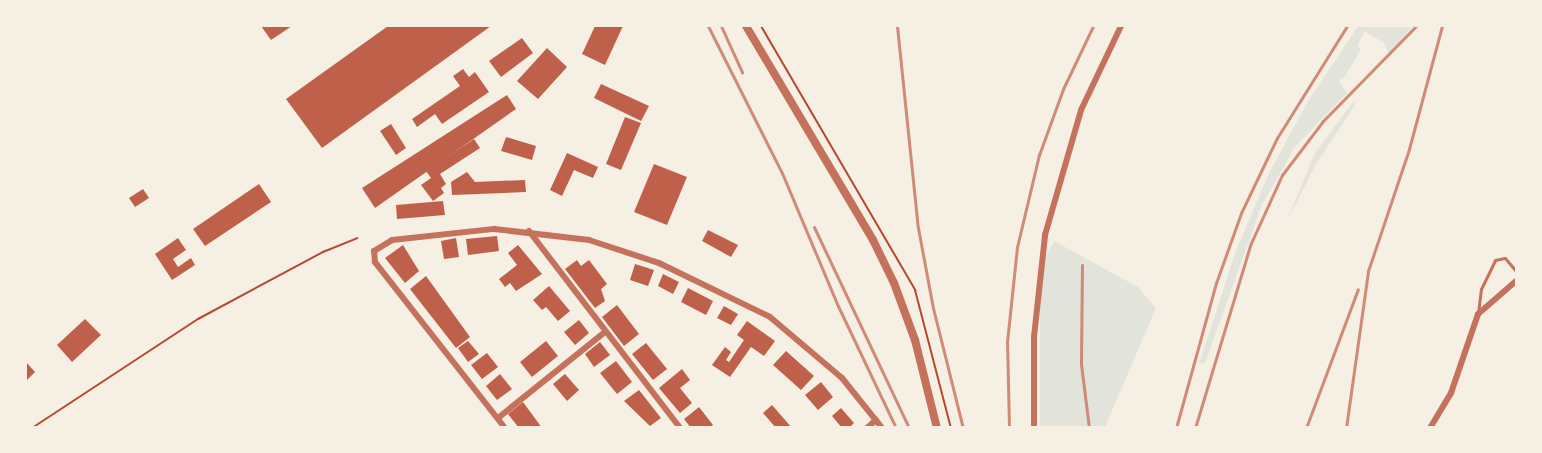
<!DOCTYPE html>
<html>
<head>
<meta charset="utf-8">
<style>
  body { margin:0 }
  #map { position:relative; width:1542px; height:453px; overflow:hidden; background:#f6efe4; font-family:Poppins,sans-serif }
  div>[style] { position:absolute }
  .green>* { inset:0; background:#e2e4dc }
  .building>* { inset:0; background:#bf614a }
  .path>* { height:2px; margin:-1px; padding:0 1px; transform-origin:1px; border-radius:1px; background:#b5482f }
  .service>* { height:3px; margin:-1.5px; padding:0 1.5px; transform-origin:1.5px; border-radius:1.5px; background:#c5725c }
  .minor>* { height:6px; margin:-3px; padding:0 3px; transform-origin:3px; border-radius:3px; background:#c5725c }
  .tertiary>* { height:8px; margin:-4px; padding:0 4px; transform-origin:4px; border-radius:4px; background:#c5725c }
  .rail>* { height:3px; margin:-1.5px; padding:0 1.5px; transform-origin:1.5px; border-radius:1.5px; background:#cf8b77 }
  span { translate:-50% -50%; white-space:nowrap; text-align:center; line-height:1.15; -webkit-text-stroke:6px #f6efe4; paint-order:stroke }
  .frame { position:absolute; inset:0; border:27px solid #f6efe4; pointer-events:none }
</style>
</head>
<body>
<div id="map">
  <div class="green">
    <i style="clip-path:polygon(1358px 26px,1413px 26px,1389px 54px,1384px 43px,1364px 31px,1358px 46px,1361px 49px,1344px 78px,1339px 81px,1347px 93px,1295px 147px,1262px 205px,1205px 363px,1199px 364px,1235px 253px,1270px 171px,1308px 101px)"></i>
    <i style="clip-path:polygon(1353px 102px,1355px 105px,1316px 164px,1286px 223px,1315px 153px)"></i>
    <i style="clip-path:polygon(1054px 241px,1138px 287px,1156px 308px,1105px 427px,1040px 428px,1040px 303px,1045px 258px)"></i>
  </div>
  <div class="building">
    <i style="clip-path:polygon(261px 26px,292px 26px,271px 40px)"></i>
    <i style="clip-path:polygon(388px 26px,491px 26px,322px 148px,286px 99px)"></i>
    <i style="clip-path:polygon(595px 26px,623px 26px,605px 65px,582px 54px)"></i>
    <i style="clip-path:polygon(522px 38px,533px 53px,501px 77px,489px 61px)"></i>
    <i style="clip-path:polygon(547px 48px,567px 67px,538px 99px,517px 81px)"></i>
    <i style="clip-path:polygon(463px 69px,469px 77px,475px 72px,489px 92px,442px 124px,435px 114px,417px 127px,412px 119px,460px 86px,453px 76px)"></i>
    <i style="clip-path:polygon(601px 84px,649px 106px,641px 121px,594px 98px)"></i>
    <i style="clip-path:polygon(507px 95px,516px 109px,375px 208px,362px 188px)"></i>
    <i style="clip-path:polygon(625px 117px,641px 123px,621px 170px,606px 164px)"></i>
    <i style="clip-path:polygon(391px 124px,406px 148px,396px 155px,380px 131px)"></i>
    <i style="clip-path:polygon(506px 137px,536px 146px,532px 160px,501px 151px)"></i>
    <i style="clip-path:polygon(474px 139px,480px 148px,440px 174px,446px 184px,441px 188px,444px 193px,433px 201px,421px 185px,431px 178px,426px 171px)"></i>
    <i style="clip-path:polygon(567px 153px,598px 167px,593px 178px,574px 170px,562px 196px,550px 190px)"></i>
    <i style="clip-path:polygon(654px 164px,687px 177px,667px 225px,634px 212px)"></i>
    <i style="clip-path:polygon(467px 172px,475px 182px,525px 180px,526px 192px,452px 195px,451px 182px)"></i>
    <i style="clip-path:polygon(259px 184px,271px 202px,205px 246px,193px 229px)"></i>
    <i style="clip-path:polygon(143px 189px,149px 198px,135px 207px,129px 198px)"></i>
    <i style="clip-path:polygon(443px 201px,445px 215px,397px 219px,396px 205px)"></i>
    <i style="clip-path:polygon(708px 230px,738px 245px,731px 257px,702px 241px)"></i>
    <i style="clip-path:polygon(497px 236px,499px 251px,468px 255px,466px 239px)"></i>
    <i style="clip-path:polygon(178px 238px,186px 250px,173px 259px,178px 267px,191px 258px,195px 265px,172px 280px,155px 254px)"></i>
    <i style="clip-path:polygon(456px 238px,459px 257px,444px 259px,441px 241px)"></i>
    <i style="clip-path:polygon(403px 245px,419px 271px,405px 283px,385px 258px)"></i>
    <i style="clip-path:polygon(518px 245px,542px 274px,516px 291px,510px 283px,505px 287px,499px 279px,517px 265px,508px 253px)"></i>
    <i style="clip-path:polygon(577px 260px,581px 266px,589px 260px,607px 284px,601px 289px,605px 301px,595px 308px,565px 269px)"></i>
    <i style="clip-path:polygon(635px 264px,654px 270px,648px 286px,630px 280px)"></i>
    <i style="clip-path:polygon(663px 274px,679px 282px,673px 294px,658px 286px)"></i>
    <i style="clip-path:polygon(426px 276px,470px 337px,456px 348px,410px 289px)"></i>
    <i style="clip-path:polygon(549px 286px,570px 311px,558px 321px,546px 307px,542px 310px,533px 300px)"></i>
    <i style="clip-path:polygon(688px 288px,713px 301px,706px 315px,681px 302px)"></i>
    <i style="clip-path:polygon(617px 305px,639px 334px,624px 346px,602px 317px)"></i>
    <i style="clip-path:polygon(724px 306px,738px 314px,731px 325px,717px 318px)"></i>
    <i style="clip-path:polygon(85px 319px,101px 335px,72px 362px,57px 345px)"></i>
    <i style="clip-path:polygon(579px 320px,589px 333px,575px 345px,564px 332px)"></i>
    <i style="clip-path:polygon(747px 321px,775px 341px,764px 356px,751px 347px,730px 377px,712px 365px,725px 347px,731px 352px,726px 360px,729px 362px,744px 340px,737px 335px)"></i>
    <i style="clip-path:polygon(468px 341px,479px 354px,468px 362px,458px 348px)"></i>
    <i style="clip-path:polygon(546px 341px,558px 356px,532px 377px,520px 362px)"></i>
    <i style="clip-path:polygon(600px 342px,610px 355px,594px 367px,585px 354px)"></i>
    <i style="clip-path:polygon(646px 343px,667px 369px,653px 380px,632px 354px)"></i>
    <i style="clip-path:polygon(786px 351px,814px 376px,801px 390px,773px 365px)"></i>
    <i style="clip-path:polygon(487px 353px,498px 367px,482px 379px,471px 365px)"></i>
    <i style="clip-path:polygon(616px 361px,632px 382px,617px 394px,600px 373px)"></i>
    <i style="clip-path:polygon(26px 362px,35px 372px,26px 381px)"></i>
    <i style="clip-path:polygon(682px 369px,690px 380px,680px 388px,692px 403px,680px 413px,659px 388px)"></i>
    <i style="clip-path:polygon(500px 374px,512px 389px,497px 400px,486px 386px)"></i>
    <i style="clip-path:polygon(565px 374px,579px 390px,567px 401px,553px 384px)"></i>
    <i style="clip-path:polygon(821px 382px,833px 397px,818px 410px,805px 395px)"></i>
    <i style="clip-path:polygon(639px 390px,661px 418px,650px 426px,624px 401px)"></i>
    <i style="clip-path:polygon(523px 402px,534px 417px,542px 428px,519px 428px,508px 414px)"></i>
    <i style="clip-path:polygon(772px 405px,792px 428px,776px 428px,763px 413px)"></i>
    <i style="clip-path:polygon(699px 407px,713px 425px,710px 428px,691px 428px,684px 419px)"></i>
    <i style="clip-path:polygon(841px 408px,854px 423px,849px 428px,842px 428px,832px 416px)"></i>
  </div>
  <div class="path">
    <i style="left:761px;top:26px;width:306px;rotate:59.7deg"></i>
    <i style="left:915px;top:290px;width:143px;rotate:75.4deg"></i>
    <i style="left:32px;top:428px;width:199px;rotate:-33.3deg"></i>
    <i style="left:198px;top:319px;width:142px;rotate:-28.2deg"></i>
    <i style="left:323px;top:252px;width:37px;rotate:-22deg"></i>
  </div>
  <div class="service">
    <i style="left:1478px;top:313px;width:24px;rotate:-83deg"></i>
    <i style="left:1481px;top:289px;width:32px;rotate:-64deg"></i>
    <i style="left:1495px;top:260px;width:10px;rotate:-11deg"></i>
    <i style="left:1505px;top:258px;width:17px;rotate:50deg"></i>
  </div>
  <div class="minor">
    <i style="left:529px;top:231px;width:248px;rotate:52.5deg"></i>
    <i style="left:498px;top:418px;width:137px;rotate:-38.8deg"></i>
    <i style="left:505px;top:428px;width:211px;rotate:-128.1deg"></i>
    <i style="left:375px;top:262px;width:11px;rotate:-95deg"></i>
    <i style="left:374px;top:251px;width:21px;rotate:-31deg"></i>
    <i style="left:392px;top:240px;width:103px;rotate:-6.2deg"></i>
    <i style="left:494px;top:229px;width:96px;rotate:6.6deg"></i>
    <i style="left:589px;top:240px;width:74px;rotate:18.2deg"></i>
    <i style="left:659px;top:263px;width:123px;rotate:25.9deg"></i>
    <i style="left:770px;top:317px;width:94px;rotate:40.3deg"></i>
    <i style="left:842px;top:378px;width:64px;rotate:51.3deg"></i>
    <i style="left:867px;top:428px;width:12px;rotate:-42deg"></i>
    <i style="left:1034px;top:428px;width:91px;rotate:-90deg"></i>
    <i style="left:1034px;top:337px;width:103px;rotate:-83.8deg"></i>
    <i style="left:1045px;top:235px;width:130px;rotate:-73.9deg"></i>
    <i style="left:1081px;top:110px;width:93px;rotate:-64.5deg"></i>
    <i style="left:1430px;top:428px;width:41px;rotate:-59deg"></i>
    <i style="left:1451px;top:393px;width:83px;rotate:-71.1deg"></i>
    <i style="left:1478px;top:314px;width:50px;rotate:-41deg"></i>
  </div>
  <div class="tertiary">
    <i style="left:746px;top:26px;width:249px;rotate:59.3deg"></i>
    <i style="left:873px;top:240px;width:48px;rotate:64deg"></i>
    <i style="left:894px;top:283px;width:61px;rotate:69.8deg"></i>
    <i style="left:915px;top:340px;width:91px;rotate:76deg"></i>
  </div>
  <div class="rail">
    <i style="left:708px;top:26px;width:165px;rotate:63.3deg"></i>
    <i style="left:782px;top:173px;width:144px;rotate:67.2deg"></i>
    <i style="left:838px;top:306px;width:135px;rotate:64.6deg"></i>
    <i style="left:721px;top:26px;width:51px;rotate:65.5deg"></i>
    <i style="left:897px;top:26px;width:203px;rotate:84.1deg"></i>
    <i style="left:918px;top:228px;width:81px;rotate:79.4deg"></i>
    <i style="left:933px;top:308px;width:124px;rotate:76deg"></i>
    <i style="left:814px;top:227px;width:222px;rotate:64.7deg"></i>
    <i style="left:1082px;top:265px;width:99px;rotate:90.6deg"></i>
    <i style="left:1081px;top:364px;width:64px;rotate:82.9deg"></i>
    <i style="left:1009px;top:428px;width:86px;rotate:-91.3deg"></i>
    <i style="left:1007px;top:342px;width:96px;rotate:-84deg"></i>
    <i style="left:1017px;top:247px;width:95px;rotate:-76.6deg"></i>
    <i style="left:1039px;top:155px;width:70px;rotate:-70deg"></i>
    <i style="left:1063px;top:89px;width:70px;rotate:-64.5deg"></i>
    <i style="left:1176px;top:428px;width:150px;rotate:-74.6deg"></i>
    <i style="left:1216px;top:283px;width:74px;rotate:-70.3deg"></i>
    <i style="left:1241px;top:213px;width:83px;rotate:-64.4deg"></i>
    <i style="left:1277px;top:138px;width:132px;rotate:-58deg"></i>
    <i style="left:1195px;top:428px;width:193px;rotate:-73.2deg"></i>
    <i style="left:1251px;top:243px;width:75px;rotate:-65.5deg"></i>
    <i style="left:1282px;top:175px;width:68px;rotate:-52.8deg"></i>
    <i style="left:1323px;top:121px;width:133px;rotate:-45.6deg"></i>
    <i style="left:1306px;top:428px;width:148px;rotate:-69.5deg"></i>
    <i style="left:1346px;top:428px;width:159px;rotate:-82deg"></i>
    <i style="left:1368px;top:271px;width:129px;rotate:-71.4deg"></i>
    <i style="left:1409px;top:149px;width:127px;rotate:-75deg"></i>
  </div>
  <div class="frame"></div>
</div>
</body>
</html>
